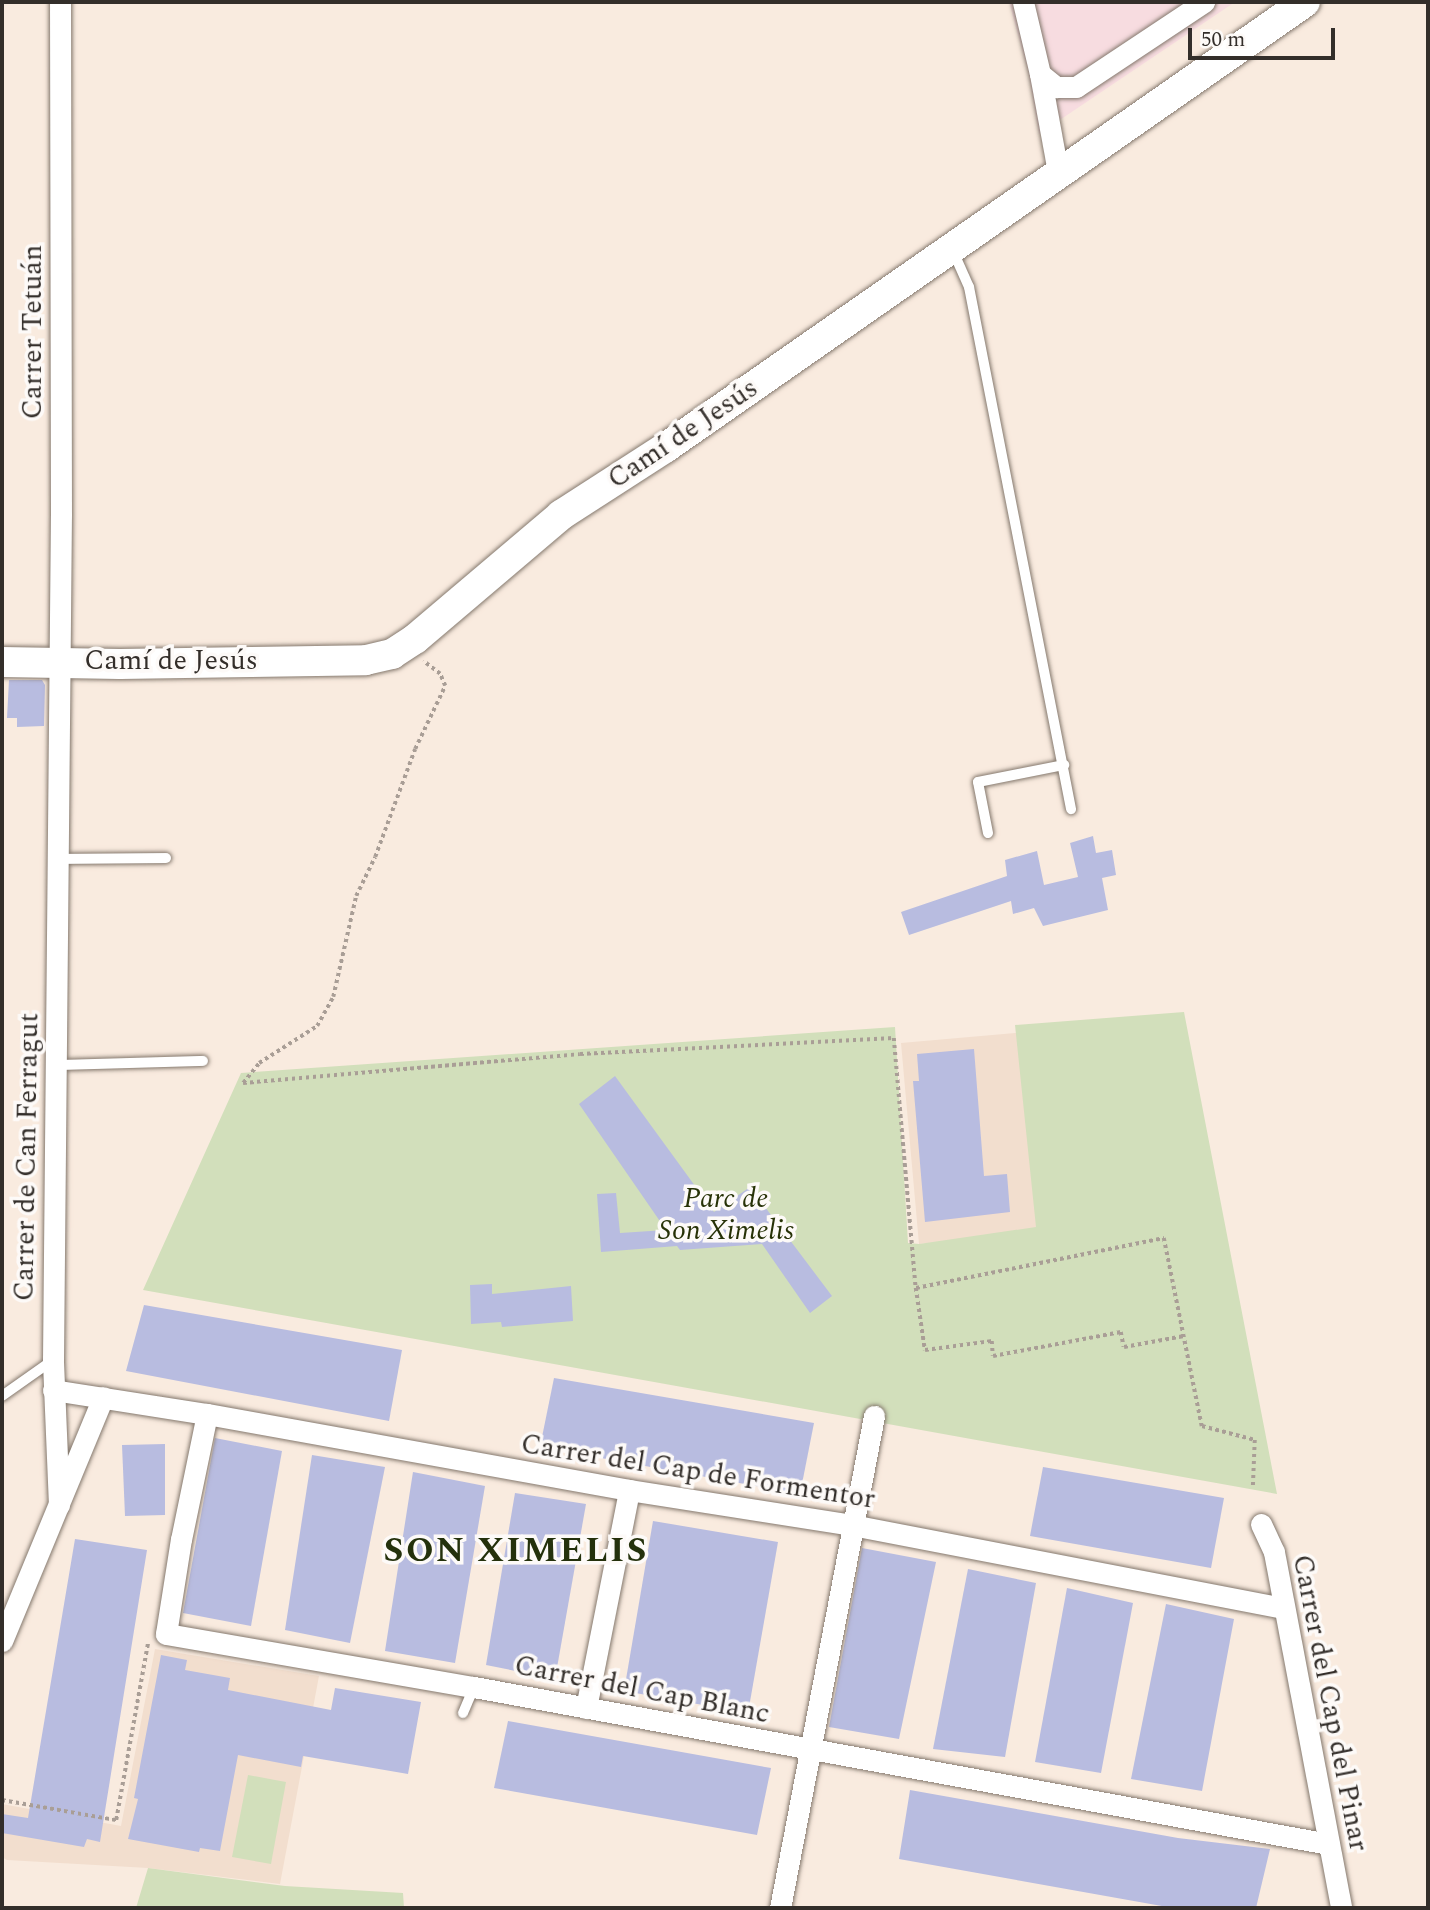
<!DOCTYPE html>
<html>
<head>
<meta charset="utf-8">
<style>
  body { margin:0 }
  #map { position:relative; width:1430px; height:1910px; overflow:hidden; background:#f9ebdf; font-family:Spectral,serif }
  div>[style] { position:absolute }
  .built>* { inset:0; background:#f2dece }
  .industrial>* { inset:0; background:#f7dce0 }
  .green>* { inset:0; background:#d2dfbb }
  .building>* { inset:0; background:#b8bce0 }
  .path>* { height:3.5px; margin-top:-1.75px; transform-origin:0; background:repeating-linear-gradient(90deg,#a99e96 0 3.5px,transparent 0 7px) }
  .roads { filter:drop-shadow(0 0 2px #84786d) drop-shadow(0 0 2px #84786d) }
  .lane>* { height:10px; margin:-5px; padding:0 5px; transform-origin:5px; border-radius:5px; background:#fff }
  .street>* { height:21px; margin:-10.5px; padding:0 10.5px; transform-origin:10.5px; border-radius:10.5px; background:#fff }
  .secondary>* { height:30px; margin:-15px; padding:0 15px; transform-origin:15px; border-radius:15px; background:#fff }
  span { translate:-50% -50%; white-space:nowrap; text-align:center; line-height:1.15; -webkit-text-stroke:7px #fdfaf8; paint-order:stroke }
  .street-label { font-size:28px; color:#332e2a }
  .park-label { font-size:28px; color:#273207; font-style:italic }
  .district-label { font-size:35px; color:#24310c; font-weight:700; letter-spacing:2px }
  .frame { position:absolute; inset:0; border:4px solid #332e2a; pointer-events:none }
  .scale { position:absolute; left:1188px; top:28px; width:147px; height:32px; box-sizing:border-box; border:4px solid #332e2a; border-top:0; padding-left:9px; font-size:21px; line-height:24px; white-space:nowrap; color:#332e2a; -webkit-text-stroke:5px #fdfaf8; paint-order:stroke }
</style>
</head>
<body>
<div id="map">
  <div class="built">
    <i style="clip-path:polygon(1027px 1032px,1045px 1232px,919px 1244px,901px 1043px)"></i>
    <i style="clip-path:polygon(155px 1649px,319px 1676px,280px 1884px,148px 1868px,7px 1860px,2px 1857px,2px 1804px,121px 1826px)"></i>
  </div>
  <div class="industrial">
    <i style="clip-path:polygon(1009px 2px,1235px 2px,1039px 134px,1028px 71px)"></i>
  </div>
  <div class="green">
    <i style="clip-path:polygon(1184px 1012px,1277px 1494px,143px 1290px,241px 1073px,895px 1027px,908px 1243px,919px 1244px,1036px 1227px,1015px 1025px)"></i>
    <i style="clip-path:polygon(248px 1775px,286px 1782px,271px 1864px,232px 1857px)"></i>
    <i style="clip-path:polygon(148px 1868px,285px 1886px,403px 1893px,404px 1908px,136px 1908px)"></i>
  </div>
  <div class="building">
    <i style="clip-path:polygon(9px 680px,42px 680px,45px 685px,44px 726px,17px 727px,17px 718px,7px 718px)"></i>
    <i style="clip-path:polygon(1093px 836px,1096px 853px,1112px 850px,1116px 875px,1102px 878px,1108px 910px,1043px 926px,1034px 908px,1013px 914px,1011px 901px,909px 935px,901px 912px,1007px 876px,1005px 860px,1037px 851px,1044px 885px,1078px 877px,1070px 843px)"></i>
    <i style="clip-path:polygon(974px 1049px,984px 1176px,1007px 1174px,1010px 1212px,925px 1222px,913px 1081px,919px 1081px,917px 1054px)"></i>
    <i style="clip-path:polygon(615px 1076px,714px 1212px,750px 1187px,832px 1296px,810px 1313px,762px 1244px,680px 1250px,677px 1246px,601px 1252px,597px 1194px,616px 1193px,620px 1233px,666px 1230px,579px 1104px)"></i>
    <i style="clip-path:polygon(492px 1284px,492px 1294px,571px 1286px,573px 1321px,502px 1327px,501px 1322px,471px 1324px,470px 1285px)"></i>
    <i style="clip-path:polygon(144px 1305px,402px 1350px,389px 1421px,126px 1371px)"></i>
    <i style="clip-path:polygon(554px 1378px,814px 1423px,800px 1494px,540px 1447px)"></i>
    <i style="clip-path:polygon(215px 1438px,282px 1451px,251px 1626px,183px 1613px)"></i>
    <i style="clip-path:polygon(165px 1444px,165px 1515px,125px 1516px,122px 1445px)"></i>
    <i style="clip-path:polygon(312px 1455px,385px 1467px,350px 1643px,285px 1630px)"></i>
    <i style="clip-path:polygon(1043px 1467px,1224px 1498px,1211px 1568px,1030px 1536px)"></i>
    <i style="clip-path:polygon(413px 1472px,485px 1486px,455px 1663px,385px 1651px)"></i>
    <i style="clip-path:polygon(515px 1493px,586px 1504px,555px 1679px,486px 1665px)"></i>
    <i style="clip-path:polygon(653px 1521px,778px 1542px,748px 1713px,624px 1691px)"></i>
    <i style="clip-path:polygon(75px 1539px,147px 1550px,100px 1842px,87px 1839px,84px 1847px,2px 1833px,2px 1814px,28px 1818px)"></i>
    <i style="clip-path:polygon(862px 1548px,936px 1562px,899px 1739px,829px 1727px)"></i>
    <i style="clip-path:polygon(968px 1569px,1036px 1583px,1005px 1757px,933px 1749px)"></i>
    <i style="clip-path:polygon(1067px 1588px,1133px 1603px,1101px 1773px,1035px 1762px)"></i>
    <i style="clip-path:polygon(1166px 1604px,1234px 1619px,1202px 1791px,1131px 1779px)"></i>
    <i style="clip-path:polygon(161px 1655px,187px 1660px,185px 1670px,230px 1678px,228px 1690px,331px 1710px,335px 1688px,421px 1702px,408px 1774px,303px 1756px,301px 1767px,238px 1755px,220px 1851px,200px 1848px,199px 1852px,128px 1839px,138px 1799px,134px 1798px)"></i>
    <i style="clip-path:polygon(508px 1721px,771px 1768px,757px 1835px,494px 1788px)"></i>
    <i style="clip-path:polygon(910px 1790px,1178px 1838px,1270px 1849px,1256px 1908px,1173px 1908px,899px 1859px)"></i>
  </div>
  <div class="path">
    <i style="left:243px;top:1083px;width:338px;rotate:-4.9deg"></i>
    <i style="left:580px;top:1054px;width:314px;rotate:-2.9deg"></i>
    <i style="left:894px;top:1038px;width:251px;rotate:85deg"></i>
    <i style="left:916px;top:1288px;width:63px;rotate:81.7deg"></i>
    <i style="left:925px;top:1350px;width:68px;rotate:-7.7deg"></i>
    <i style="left:992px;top:1341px;width:15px;rotate:86deg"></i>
    <i style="left:993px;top:1356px;width:130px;rotate:-10.6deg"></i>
    <i style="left:1121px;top:1332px;width:15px;rotate:79deg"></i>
    <i style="left:1124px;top:1347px;width:61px;rotate:-10.4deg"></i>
    <i style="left:243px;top:1083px;width:26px;rotate:-51deg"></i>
    <i style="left:259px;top:1063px;width:69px;rotate:-32.5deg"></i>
    <i style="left:317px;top:1026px;width:33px;rotate:-61deg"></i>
    <i style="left:333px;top:997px;width:104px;rotate:-77.2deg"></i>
    <i style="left:356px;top:896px;width:43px;rotate:-64deg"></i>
    <i style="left:375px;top:857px;width:115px;rotate:-69.7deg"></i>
    <i style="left:415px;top:749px;width:70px;rotate:-64.5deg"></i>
    <i style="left:445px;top:686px;width:13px;rotate:-113deg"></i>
    <i style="left:440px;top:674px;width:21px;rotate:-143deg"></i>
    <i style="left:916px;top:1288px;width:253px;rotate:-11.4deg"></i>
    <i style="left:1164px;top:1238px;width:192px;rotate:78.6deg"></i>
    <i style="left:1202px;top:1426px;width:55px;rotate:14.8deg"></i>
    <i style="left:1255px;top:1440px;width:49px;rotate:92.3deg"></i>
    <i style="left:2px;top:1800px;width:116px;rotate:10deg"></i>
    <i style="left:116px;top:1820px;width:181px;rotate:-79.8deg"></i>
  </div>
  <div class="roads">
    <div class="lane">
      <i style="left:953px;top:251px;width:39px;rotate:66deg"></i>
      <i style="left:969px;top:287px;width:532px;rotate:78.94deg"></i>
      <i style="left:988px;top:833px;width:52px;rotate:-101.1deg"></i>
      <i style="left:978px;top:782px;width:88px;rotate:-11.2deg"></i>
      <i style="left:56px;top:859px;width:110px;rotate:-0.5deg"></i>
      <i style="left:56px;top:1065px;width:147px;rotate:-1.6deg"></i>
      <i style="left:2px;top:1396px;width:62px;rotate:-35.2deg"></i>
      <i style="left:463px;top:1713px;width:28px;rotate:-67deg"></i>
    </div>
    <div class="street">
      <i style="left:1023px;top:2px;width:74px;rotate:76.7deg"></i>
      <i style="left:1040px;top:74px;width:21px;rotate:39deg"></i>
      <i style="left:1056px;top:87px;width:20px"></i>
      <i style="left:1076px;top:87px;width:154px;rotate:-33.6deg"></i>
      <i style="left:1040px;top:74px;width:100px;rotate:79.6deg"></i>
      <i style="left:53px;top:1390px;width:156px;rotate:8.9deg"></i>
      <i style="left:207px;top:1414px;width:429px;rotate:10.2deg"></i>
      <i style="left:629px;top:1490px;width:226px;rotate:8.9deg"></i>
      <i style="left:852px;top:1525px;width:439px;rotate:10.9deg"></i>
      <i style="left:207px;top:1414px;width:128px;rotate:101.7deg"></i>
      <i style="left:181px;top:1539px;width:96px;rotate:99deg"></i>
      <i style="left:166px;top:1634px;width:313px;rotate:9.8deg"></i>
      <i style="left:474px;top:1687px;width:869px;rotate:10.41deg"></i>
      <i style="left:59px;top:1505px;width:145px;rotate:-92.4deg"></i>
      <i style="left:53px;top:1360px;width:845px;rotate:-89.46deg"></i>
      <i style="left:61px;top:515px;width:513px;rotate:-90.11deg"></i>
      <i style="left:1261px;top:1524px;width:31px;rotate:65deg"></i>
      <i style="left:1274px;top:1552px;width:362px;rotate:79.3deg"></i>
      <i style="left:2px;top:1641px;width:264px;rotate:-67.5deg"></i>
      <i style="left:586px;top:1708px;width:222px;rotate:-78.8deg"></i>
      <i style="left:780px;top:1908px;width:501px;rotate:-79.18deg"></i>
    </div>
    <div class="secondary">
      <i style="left:2px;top:662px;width:118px;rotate:1deg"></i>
      <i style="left:120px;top:664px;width:246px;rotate:-0.9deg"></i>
      <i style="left:366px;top:660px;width:27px;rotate:-13deg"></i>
      <i style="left:392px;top:654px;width:27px;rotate:-33deg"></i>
      <i style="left:415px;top:639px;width:192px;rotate:-40.3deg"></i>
      <i style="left:561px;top:515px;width:124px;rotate:-32.8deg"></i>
      <i style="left:665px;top:448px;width:780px;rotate:-34.87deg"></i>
    </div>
  </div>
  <div class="street-label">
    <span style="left:33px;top:332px;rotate:-90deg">Carrer Tetuán</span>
    <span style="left:683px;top:434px;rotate:-34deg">Camí de Jesús</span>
    <span style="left:171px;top:661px">Camí de Jesús</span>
    <span style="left:27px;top:1157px;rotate:-89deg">Carrer de Can Ferragut</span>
    <span style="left:698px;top:1472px;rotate:9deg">Carrer del Cap de Formentor</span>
    <span style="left:642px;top:1690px;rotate:11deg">Carrer del Cap Blanc</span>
    <span style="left:1330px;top:1703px;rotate:79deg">Carrer del Cap del Pinar</span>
  </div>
  <div class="park-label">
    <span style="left:726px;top:1215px">Parc de<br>Son Ximelis</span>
  </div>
  <div class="district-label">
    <span style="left:516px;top:1551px">SON XIMELIS</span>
  </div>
  <div class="frame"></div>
  <div class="scale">50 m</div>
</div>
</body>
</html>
